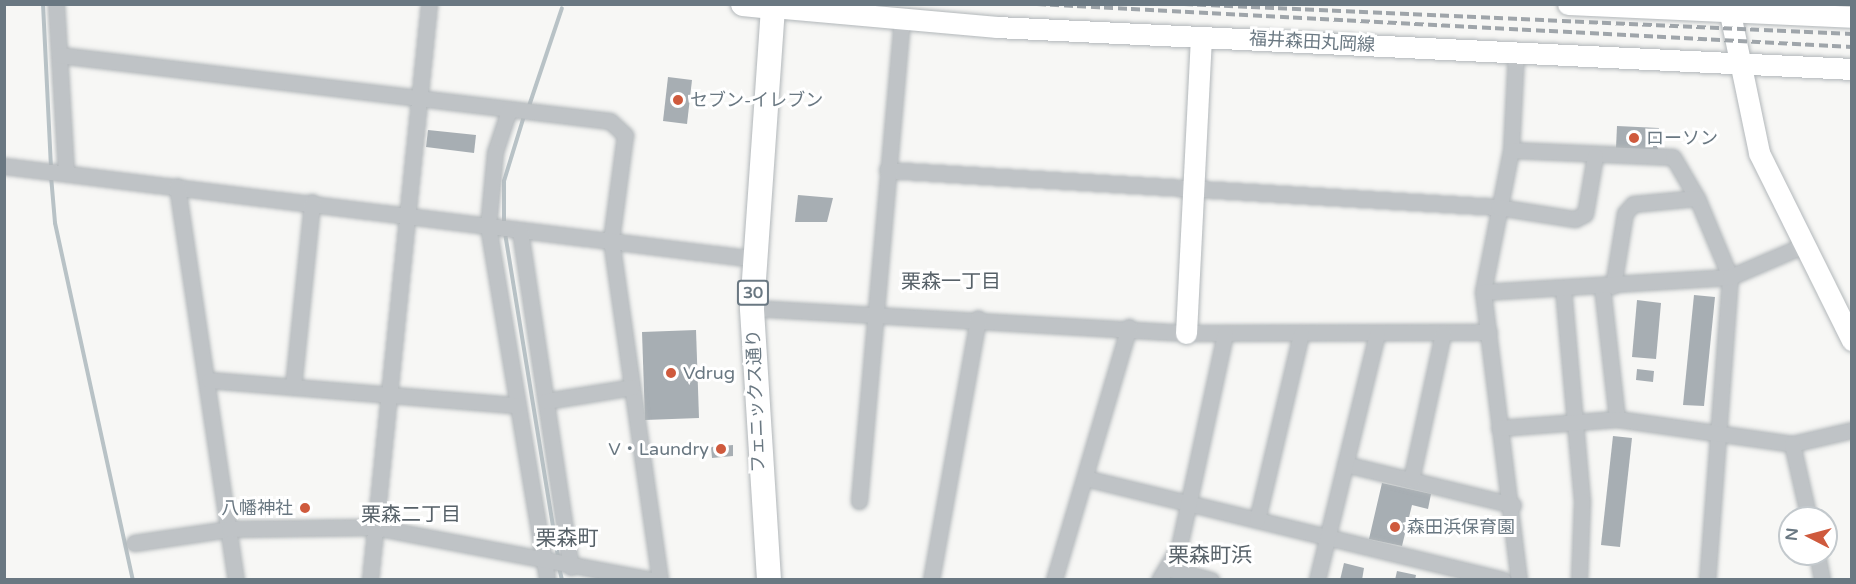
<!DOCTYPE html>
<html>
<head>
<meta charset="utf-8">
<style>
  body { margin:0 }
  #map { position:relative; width:1856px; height:584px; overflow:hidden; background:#f7f7f5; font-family:"Varela Round","Noto Sans JP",sans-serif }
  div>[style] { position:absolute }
  .stream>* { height:4px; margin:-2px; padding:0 2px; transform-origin:2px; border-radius:2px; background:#b8c2c6 }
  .building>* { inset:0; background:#a7aeb3 }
  .roads { filter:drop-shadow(0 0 2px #b2b7ba) drop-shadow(0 0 2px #b2b7ba) }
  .street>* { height:15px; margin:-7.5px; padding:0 7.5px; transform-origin:7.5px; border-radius:7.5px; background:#bfc3c6 }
  .secondary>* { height:21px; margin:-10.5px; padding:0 10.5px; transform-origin:10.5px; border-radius:10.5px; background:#fff }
  .primary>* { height:24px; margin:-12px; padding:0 12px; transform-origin:12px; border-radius:12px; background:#fff }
  .rail>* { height:4px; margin-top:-2px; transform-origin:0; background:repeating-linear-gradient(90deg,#9fa5aa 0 9px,transparent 0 13.5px) }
  .dots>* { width:16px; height:16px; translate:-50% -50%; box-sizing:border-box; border:3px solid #fff; border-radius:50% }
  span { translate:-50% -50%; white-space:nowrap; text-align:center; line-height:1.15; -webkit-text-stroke:6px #fff; paint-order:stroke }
  .shield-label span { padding:2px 4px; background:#fff; border:2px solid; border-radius:4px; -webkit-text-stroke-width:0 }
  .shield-label { font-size:16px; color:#6a7882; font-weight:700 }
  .street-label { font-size:18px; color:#6a7882 }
  .poi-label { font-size:18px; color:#6a7882 }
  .left { translate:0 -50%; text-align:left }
  .right { translate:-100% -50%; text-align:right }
  .neighbourhood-label { font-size:20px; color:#576168 }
  .quarter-label { font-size:21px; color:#576168 }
  .frame { position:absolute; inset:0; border:6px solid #6a7882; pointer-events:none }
  .north { position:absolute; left:1778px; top:506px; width:60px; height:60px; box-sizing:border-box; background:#fff; border:2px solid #c3c9cd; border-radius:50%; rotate:276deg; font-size:16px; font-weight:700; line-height:24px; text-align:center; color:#6a7882 }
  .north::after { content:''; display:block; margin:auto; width:21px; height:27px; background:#cf5a3d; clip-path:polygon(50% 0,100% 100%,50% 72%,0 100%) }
</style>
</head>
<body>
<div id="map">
  <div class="stream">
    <i style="left:43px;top:4px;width:165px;rotate:87.2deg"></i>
    <i style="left:529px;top:106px;width:103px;rotate:-71.4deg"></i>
    <i style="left:51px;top:176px;width:47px;rotate:85.1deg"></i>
    <i style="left:55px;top:223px;width:365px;rotate:77.7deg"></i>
    <i style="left:504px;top:225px;width:44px;rotate:-90deg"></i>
    <i style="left:504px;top:181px;width:68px;rotate:-72.9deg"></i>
    <i style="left:505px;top:233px;width:328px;rotate:80.7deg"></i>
    <i style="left:559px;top:567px;width:13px;rotate:77deg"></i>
  </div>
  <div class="building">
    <i style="clip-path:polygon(668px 77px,692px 80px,687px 124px,663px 121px)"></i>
    <i style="clip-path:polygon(1617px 126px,1659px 128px,1658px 150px,1616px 148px)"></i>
    <i style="clip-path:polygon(428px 130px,476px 135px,474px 153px,426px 147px)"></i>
    <i style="clip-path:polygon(798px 195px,833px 198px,827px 222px,795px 222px)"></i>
    <i style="clip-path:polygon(1694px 295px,1715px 297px,1704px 406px,1683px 405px)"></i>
    <i style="clip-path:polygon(1637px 300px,1661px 303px,1656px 359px,1632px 357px)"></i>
    <i style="clip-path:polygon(696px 330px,699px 418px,645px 420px,642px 332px)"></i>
    <i style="clip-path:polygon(1637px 369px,1654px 371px,1653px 382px,1636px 380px)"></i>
    <i style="clip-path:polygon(1613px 436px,1632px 438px,1620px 547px,1601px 545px)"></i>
    <i style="clip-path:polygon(733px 445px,733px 456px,712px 458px,711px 447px)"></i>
    <i style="clip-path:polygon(1382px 483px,1431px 494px,1428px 509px,1412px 505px,1402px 546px,1369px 539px)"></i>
    <i style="clip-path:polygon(1344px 563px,1364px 568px,1362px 580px,1340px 580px)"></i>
    <i style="clip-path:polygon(1397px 571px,1416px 575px,1415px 580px,1395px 580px)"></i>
  </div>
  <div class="roads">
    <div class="street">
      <i style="left:56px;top:4px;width:168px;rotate:86.6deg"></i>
      <i style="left:1516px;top:52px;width:98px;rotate:92.9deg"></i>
      <i style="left:1511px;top:150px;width:145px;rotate:101.2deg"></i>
      <i style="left:1483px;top:292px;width:290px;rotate:82.9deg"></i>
      <i style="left:59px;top:55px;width:555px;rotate:6.83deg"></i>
      <i style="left:610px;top:121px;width:21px;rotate:43deg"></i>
      <i style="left:625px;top:135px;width:106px;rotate:97.6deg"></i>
      <i style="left:611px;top:240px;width:344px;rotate:81.8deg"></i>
      <i style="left:509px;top:110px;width:44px;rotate:108.4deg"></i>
      <i style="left:495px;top:152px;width:74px;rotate:95.4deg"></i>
      <i style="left:488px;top:226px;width:359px;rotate:80.5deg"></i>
      <i style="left:1511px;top:150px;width:162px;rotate:2.5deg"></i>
      <i style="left:1673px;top:157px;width:48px;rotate:59.7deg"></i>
      <i style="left:1697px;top:198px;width:86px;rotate:67.3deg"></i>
      <i style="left:1730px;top:277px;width:304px;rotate:94.3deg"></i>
      <i style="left:4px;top:166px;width:757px;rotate:7.06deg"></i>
      <i style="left:887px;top:170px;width:612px;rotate:3.47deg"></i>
      <i style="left:1498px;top:207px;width:78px;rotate:8.9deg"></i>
      <i style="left:1575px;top:219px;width:11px;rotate:-27deg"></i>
      <i style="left:1585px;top:214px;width:59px;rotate:-80.2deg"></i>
      <i style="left:177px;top:186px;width:398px;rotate:81.5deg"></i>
      <i style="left:520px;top:231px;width:340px;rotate:81.4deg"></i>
      <i style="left:1613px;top:286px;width:74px;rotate:-80.7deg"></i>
      <i style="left:1625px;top:213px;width:12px;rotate:-48deg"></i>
      <i style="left:1633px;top:204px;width:64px;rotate:-5.4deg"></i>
      <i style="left:1602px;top:287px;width:133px;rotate:83.5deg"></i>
      <i style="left:1563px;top:288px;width:214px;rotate:84.9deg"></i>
      <i style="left:1582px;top:501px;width:79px;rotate:92.2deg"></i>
      <i style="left:1483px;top:292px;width:247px;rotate:-3.5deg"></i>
      <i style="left:1730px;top:277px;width:84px;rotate:-23.2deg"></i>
      <i style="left:752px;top:308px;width:435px;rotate:3.3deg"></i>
      <i style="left:1186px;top:333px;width:303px;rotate:-0.2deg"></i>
      <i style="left:209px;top:380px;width:308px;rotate:4.7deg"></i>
      <i style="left:293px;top:387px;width:186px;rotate:-84.1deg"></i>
      <i style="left:546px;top:401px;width:87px;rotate:-9.2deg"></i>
      <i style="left:1499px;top:428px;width:118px;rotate:-4.4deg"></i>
      <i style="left:1617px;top:419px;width:177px;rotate:8.1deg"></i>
      <i style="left:1792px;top:444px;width:62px;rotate:-13.1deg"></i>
      <i style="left:1792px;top:444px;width:76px;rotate:77.1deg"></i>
      <i style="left:1345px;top:464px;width:173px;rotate:13.7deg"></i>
      <i style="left:1085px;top:478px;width:430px;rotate:13.7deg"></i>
      <i style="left:1411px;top:480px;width:150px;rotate:-77.7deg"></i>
      <i style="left:859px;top:501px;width:484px;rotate:-84.9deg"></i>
      <i style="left:1257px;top:520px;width:191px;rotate:-76.7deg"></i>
      <i style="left:134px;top:543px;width:96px;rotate:-8.4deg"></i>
      <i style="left:229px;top:529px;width:145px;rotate:-0.8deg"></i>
      <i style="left:374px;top:527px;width:282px;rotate:10.8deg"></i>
      <i style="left:1817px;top:554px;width:26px;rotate:79deg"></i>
      <i style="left:1167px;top:568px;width:46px;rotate:15.3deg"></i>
      <i style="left:370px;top:580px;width:579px;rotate:-84.15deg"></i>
      <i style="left:931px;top:580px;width:266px;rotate:-79.8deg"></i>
      <i style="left:1054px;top:580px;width:264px;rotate:-73.5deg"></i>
      <i style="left:1159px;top:580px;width:39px;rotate:-59deg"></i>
      <i style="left:1179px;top:547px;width:218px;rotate:-77.8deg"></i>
      <i style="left:1317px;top:580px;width:254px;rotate:-76.3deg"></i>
    </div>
    <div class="secondary">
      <i style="left:1568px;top:4px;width:284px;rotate:2.6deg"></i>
      <i style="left:1728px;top:4px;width:152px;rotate:78.2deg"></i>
      <i style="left:1759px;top:153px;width:209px;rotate:63.6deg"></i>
      <i style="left:773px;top:7px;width:225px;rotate:5.1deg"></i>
      <i style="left:997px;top:27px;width:856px;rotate:2.81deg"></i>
      <i style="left:1186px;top:333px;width:296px;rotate:-87.1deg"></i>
    </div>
    <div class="primary">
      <i style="left:743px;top:4px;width:30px;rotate:6deg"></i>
      <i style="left:769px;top:580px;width:273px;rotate:-93.6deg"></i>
      <i style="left:752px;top:308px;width:305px;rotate:-86deg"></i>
    </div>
  </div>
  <div class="rail">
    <i style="left:1037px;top:4px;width:816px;rotate:3.02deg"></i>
    <i style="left:1184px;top:4px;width:669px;rotate:2.57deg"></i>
  </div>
  <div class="dots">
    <i style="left:678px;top:100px;background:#cf5a3d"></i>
    <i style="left:1634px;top:138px;background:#cf5a3d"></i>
    <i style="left:671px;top:373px;background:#cf5a3d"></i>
    <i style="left:721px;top:449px;background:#cf5a3d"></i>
    <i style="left:305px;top:508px;background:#cf5a3d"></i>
    <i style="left:1395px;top:527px;background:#cf5a3d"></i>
  </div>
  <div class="shield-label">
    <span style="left:753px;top:293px">30</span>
  </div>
  <div class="street-label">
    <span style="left:1312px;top:42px;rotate:3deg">福井森田丸岡線</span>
    <span style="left:756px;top:401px;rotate:-92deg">フェニックス通り</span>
  </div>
  <div class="poi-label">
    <span class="left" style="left:690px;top:100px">セブン-イレブン</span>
    <span class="left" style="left:1646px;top:138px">ローソン</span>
    <span class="left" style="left:683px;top:373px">Vdrug</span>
    <span class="right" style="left:709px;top:449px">V・Laundry</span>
    <span class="right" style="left:293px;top:508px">八幡神社</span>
    <span class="left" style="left:1407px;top:527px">森田浜保育園</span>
  </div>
  <div class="neighbourhood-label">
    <span style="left:951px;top:282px">栗森一丁目</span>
    <span style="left:411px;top:515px">栗森二丁目</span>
  </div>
  <div class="quarter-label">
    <span style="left:567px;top:539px">栗森町</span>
    <span style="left:1210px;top:556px">栗森町浜</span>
  </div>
  <div class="frame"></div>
  <div class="north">N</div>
</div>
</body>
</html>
